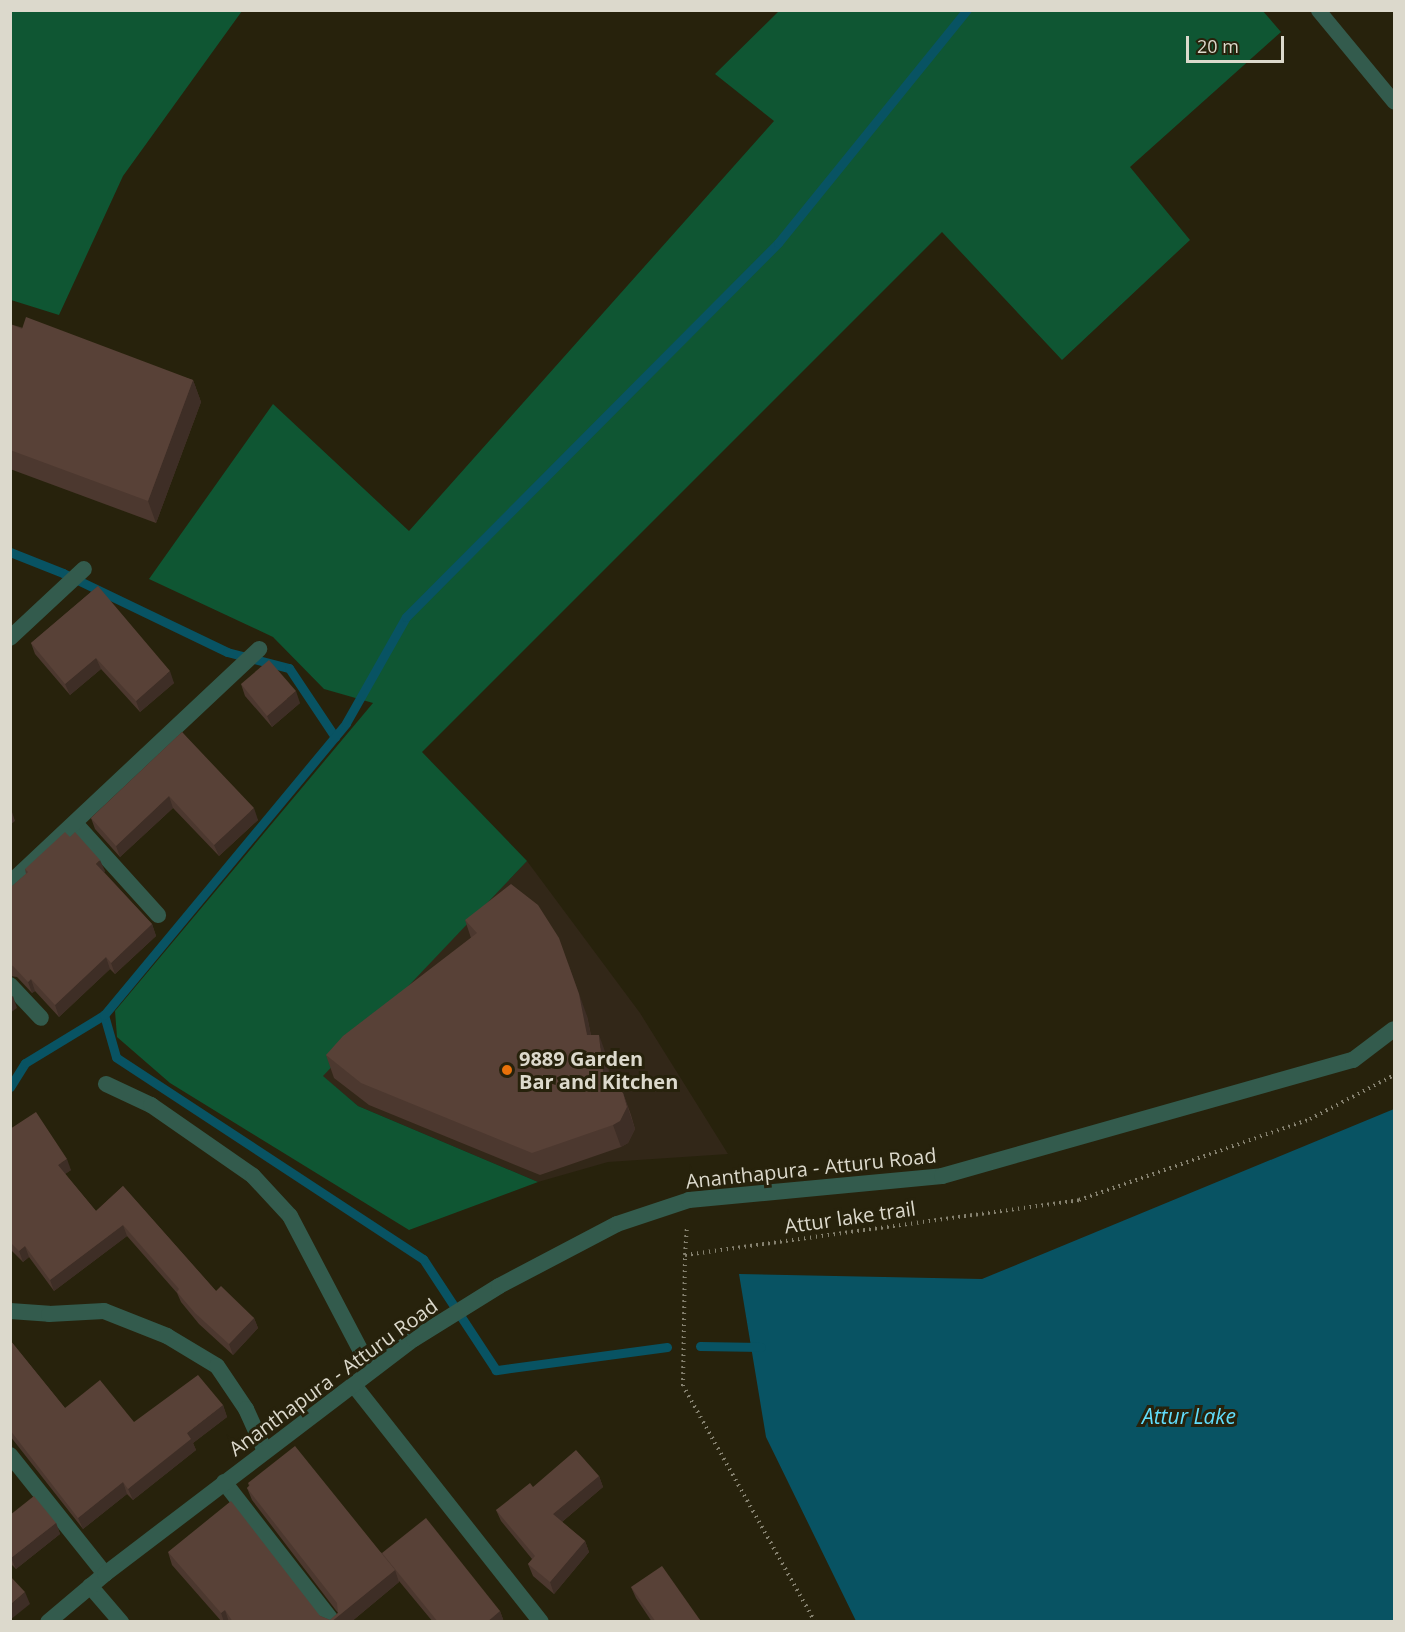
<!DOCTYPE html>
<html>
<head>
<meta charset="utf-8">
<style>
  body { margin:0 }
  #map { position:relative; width:1405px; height:1632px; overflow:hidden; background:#27220c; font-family:"Open Sans",sans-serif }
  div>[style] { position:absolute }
  .commercial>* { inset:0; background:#322718 }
  .green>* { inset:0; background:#0f5633 }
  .water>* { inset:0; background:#085363 }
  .stream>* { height:9px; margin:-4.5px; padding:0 4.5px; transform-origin:4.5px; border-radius:4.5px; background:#085363 }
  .path>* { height:4px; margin-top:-2px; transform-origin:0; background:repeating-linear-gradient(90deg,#85816f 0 1.5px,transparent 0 6px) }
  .service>* { height:15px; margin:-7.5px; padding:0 7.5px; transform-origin:7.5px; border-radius:7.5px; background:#335b4d }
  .minor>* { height:16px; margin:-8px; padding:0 8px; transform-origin:8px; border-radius:8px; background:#335b4d }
  .tertiary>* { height:16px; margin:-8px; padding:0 8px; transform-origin:8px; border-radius:8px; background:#335b4d }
  .wall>* { inset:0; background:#4c382f }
  .shaded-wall>* { inset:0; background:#3e2e26 }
  .building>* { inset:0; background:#584137 }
  .dots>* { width:16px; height:16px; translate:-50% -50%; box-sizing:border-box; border:3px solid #27220c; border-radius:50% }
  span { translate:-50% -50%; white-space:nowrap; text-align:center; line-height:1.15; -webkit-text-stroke:6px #27220c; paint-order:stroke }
  .poi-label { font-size:20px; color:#dcd9cc; font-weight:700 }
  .left { translate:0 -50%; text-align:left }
  .street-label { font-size:20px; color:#dcd9cc }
  .water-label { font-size:21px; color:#61ddfc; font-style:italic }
  .frame { position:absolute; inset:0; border:12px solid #dcd9cc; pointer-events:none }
  .scale { position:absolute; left:1186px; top:36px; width:98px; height:27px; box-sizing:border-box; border:3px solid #dcd9cc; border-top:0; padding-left:8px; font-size:18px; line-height:21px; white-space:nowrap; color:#dcd9cc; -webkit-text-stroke:4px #27220c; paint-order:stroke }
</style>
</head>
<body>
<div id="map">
  <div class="commercial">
    <i style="clip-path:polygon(527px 861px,640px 1013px,728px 1154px,608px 1162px,538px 1182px,358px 1106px,322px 1076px)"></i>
  </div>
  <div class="green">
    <i style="clip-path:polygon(11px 10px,242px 11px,123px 176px,59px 315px,11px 300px)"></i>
    <i style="clip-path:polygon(1262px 10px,1281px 32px,1130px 167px,1190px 240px,1062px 360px,942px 232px,422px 752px,527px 861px,323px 1076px,358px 1106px,538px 1182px,409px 1230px,170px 1083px,117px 1037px,115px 1011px,373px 703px,324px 689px,273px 637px,149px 579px,273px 404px,409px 531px,774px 121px,715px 74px,779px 11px)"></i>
  </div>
  <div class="water">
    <i style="clip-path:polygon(1394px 1109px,1394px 1621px,856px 1621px,766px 1437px,739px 1274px,982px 1279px)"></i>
  </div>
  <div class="stream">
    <i style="left:10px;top:552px;width:57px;rotate:21.6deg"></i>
    <i style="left:63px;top:573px;width:182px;rotate:25.7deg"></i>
    <i style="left:227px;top:652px;width:64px;rotate:14.5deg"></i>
    <i style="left:289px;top:668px;width:83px;rotate:56.3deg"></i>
    <i style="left:10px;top:1087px;width:28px;rotate:-58deg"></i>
    <i style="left:25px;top:1063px;width:92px;rotate:-31.3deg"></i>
    <i style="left:700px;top:1346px;width:61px;rotate:0.9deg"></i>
    <i style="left:667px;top:1347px;width:173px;rotate:172.3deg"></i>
    <i style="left:496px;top:1370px;width:133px;rotate:-123.3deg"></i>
    <i style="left:423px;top:1259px;width:367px;rotate:-146.7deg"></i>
    <i style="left:116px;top:1057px;width:44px;rotate:-105.9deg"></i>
    <i style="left:104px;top:1015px;width:379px;rotate:-50.3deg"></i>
    <i style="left:346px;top:723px;width:122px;rotate:-60.5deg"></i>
    <i style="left:406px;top:617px;width:528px;rotate:-45.15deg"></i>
    <i style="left:778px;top:243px;width:300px;rotate:-51deg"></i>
  </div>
  <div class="path">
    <i style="left:685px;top:1255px;width:29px;rotate:-86deg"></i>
    <i style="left:815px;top:1622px;width:270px;rotate:-119.2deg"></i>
    <i style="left:683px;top:1386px;width:131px;rotate:-89.1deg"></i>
    <i style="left:685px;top:1255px;width:398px;rotate:-7.9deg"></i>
    <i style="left:1079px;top:1200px;width:245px;rotate:-19.3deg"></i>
    <i style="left:1310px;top:1119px;width:95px;rotate:-27.6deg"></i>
  </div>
  <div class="service">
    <i style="left:1318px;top:10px;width:119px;rotate:50.4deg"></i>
  </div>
  <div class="minor">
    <i style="left:10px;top:638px;width:101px;rotate:-43deg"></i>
    <i style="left:75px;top:823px;width:124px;rotate:47.9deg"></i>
    <i style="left:10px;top:883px;width:342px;rotate:-43.2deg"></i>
    <i style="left:10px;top:985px;width:45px;rotate:46.8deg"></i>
    <i style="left:106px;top:1084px;width:50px;rotate:25deg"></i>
    <i style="left:151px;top:1105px;width:124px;rotate:34.8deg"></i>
    <i style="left:253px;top:1176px;width:54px;rotate:47.2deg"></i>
    <i style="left:290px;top:1216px;width:174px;rotate:62.3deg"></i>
    <i style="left:10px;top:1311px;width:39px;rotate:4deg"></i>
    <i style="left:49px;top:1314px;width:55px;rotate:-3.1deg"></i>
    <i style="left:104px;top:1311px;width:68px;rotate:21.6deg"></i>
    <i style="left:167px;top:1336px;width:58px;rotate:31deg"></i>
    <i style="left:217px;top:1366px;width:52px;rotate:56deg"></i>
    <i style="left:246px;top:1409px;width:46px;rotate:65.7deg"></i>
    <i style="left:353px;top:1384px;width:303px;rotate:51.7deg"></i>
    <i style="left:10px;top:1455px;width:152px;rotate:51.4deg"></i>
    <i style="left:224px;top:1482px;width:177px;rotate:52.1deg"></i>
    <i style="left:90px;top:1586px;width:48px;rotate:49.3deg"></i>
  </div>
  <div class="tertiary">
    <i style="left:48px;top:1622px;width:75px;rotate:-40.1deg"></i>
    <i style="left:105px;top:1574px;width:388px;rotate:-37.3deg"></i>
    <i style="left:414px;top:1339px;width:100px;rotate:-31.9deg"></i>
    <i style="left:499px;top:1286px;width:133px;rotate:-27.7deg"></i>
    <i style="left:617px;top:1224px;width:76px;rotate:-18.4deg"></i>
    <i style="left:689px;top:1200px;width:254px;rotate:-5.4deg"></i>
    <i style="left:942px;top:1176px;width:427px;rotate:-15.8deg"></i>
    <i style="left:1353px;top:1060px;width:51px;rotate:-37.1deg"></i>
  </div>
  <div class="wall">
    <i style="clip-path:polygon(10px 324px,193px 380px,201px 402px,156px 523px,10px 469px)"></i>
    <i style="clip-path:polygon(98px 586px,174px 683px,140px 712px,101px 669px,70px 695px,35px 654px,31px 643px)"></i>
    <i style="clip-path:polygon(241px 684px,300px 703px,272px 727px,245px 696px)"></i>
    <i style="clip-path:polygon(182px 732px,258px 820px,219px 856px,173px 808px,120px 857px,95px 829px,91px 818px)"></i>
    <i style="clip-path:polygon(25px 869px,105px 871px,104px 872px,152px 924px,156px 936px,115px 974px,110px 969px,59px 1017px,35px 991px,32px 993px,17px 977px,10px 976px,10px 888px,26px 874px)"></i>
    <i style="clip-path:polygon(465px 920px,587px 1016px,591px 1035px,607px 1057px,610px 1085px,623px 1093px,631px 1115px,635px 1129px,628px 1143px,621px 1147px,540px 1175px,369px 1105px,334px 1078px,326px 1055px,471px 938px)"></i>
    <i style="clip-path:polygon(10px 1129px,71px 1170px,65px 1174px,96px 1211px,123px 1186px,216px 1291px,254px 1318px,258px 1328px,233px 1355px,199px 1324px,181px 1302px,177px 1293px,127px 1236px,54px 1291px,29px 1257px,23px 1262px,10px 1249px)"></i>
    <i style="clip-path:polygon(10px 1340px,65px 1408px,134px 1422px,223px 1405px,227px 1417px,193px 1443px,196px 1450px,133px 1500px,127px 1494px,83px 1529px,10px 1436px)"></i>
    <i style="clip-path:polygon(599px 1476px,603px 1487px,562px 1522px,585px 1541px,589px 1552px,554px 1594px,533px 1576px,528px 1564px,532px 1559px,501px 1521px,496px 1510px,533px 1487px)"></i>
    <i style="clip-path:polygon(248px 1483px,382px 1553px,500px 1611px,504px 1622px,433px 1622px,399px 1581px,399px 1582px,351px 1622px,222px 1622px,172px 1565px,168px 1552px,330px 1620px,338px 1613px,252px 1500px,247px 1488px,249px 1486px)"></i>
    <i style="clip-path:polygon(10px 1515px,56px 1523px,60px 1534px,16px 1569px,10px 1563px)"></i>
    <i style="clip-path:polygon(631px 1587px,700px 1620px,701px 1622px,652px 1622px,636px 1598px)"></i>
  </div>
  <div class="shaded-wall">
    <i style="clip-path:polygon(193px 380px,201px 402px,156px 523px,148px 501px)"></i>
    <i style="clip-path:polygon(96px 658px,101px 669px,70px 695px,65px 684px)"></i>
    <i style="clip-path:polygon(170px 671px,174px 683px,140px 712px,136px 701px)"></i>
    <i style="clip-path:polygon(296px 691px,300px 703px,272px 727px,267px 716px)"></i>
    <i style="clip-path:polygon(169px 796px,173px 808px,120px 857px,116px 846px)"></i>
    <i style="clip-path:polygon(254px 808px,258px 820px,219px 856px,214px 845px)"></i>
    <i style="clip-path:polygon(11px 809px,15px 821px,10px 825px,10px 810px)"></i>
    <i style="clip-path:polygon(100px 860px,105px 871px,100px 876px,96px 864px)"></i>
    <i style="clip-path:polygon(152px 924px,156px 936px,115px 974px,111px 963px)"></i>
    <i style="clip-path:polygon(106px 957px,110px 969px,59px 1017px,55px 1005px)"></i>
    <i style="clip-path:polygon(567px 960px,587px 1016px,595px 1057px,587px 1035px)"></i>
    <i style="clip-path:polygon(31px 979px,35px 991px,32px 993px,28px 982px)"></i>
    <i style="clip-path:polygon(13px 996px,17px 1008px,10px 1013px,10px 998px)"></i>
    <i style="clip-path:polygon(599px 1035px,607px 1057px,612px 1104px,604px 1082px)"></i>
    <i style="clip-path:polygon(623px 1093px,635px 1129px,628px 1143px,621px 1147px,613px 1125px)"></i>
    <i style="clip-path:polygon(67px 1159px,71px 1170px,62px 1176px,58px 1165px)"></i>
    <i style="clip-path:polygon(123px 1225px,127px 1236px,54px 1291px,50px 1280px)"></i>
    <i style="clip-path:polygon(25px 1246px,29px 1257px,23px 1262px,19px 1251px)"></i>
    <i style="clip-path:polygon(254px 1318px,258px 1328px,233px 1355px,229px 1344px)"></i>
    <i style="clip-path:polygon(223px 1405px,227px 1417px,193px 1443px,196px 1450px,133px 1500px,128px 1489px,187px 1433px)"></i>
    <i style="clip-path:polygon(599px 1476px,603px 1487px,557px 1526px,553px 1514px)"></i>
    <i style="clip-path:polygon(123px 1482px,127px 1494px,83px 1529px,78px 1518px)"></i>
    <i style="clip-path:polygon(56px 1523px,60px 1534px,16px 1569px,11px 1558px)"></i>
    <i style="clip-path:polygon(585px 1541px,589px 1552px,554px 1594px,550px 1582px)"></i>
    <i style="clip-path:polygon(395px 1570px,399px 1582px,351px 1622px,331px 1622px)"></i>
    <i style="clip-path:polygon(25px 1592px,30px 1604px,10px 1620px,10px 1605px)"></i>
    <i style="clip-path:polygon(225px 1610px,229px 1622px,224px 1622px,221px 1613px)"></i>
    <i style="clip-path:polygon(500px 1611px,504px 1622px,487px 1622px)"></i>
  </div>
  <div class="building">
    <i style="clip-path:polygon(26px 317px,193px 380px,148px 501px,10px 450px,10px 324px,22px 329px)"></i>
    <i style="clip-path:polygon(98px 586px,170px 671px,136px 701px,96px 658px,65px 684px,31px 643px)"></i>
    <i style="clip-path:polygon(269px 660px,296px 691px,267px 716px,241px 684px)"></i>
    <i style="clip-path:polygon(182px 732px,254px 808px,214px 845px,169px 796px,116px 846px,91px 818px)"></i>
    <i style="clip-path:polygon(65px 832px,70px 837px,75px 832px,100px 860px,96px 864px,152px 924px,111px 963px,106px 957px,55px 1005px,31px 979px,28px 982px,13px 966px,10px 965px,10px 888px,28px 872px,25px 869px)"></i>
    <i style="clip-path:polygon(511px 884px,538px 905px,559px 938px,579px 994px,587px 1035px,599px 1035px,604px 1082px,617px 1088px,623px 1093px,627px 1107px,620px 1121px,613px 1125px,532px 1153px,361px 1083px,326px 1055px,343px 1036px,477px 933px,465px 920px)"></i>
    <i style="clip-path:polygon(36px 1112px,67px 1159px,58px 1165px,96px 1211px,123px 1186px,216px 1291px,221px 1286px,254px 1318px,229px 1344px,195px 1313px,177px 1292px,179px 1289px,123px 1225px,50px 1280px,25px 1246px,19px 1251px,10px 1242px,10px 1129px)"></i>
    <i style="clip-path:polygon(10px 1340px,65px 1408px,100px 1380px,134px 1422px,198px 1375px,223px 1405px,187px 1433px,191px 1439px,128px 1489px,123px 1482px,78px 1518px,10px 1430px)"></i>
    <i style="clip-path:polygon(295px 1446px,395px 1570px,331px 1622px,233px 1622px,225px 1610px,221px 1613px,168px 1552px,231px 1501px,320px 1616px,330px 1620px,338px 1613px,337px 1603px,247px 1488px,250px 1485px,248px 1483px)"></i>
    <i style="clip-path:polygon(576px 1450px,599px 1476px,553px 1514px,585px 1541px,550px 1582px,528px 1564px,535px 1556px,496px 1510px,530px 1483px,533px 1487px)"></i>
    <i style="clip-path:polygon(34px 1496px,56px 1523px,11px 1558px,10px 1557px,10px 1515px)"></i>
    <i style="clip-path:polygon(426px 1518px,500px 1611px,487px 1622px,438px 1622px,382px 1553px)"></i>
    <i style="clip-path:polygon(662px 1566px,700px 1620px,698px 1622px,656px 1622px,631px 1587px)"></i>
    <i style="clip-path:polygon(10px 1576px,25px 1592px,10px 1605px)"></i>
  </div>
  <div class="dots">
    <i style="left:507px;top:1070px;background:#e8710a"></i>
  </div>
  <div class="poi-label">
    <span class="left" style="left:519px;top:1070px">9889 Garden<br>Bar and Kitchen</span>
  </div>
  <div class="street-label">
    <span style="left:811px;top:1168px;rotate:-6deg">Ananthapura - Atturu Road</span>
    <span style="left:850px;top:1217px;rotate:-8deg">Attur lake trail</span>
    <span style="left:333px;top:1377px;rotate:-36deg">Ananthapura - Atturu Road</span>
  </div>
  <div class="water-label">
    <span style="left:1189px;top:1416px">Attur Lake</span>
  </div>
  <div class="frame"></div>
  <div class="scale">20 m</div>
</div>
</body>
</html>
